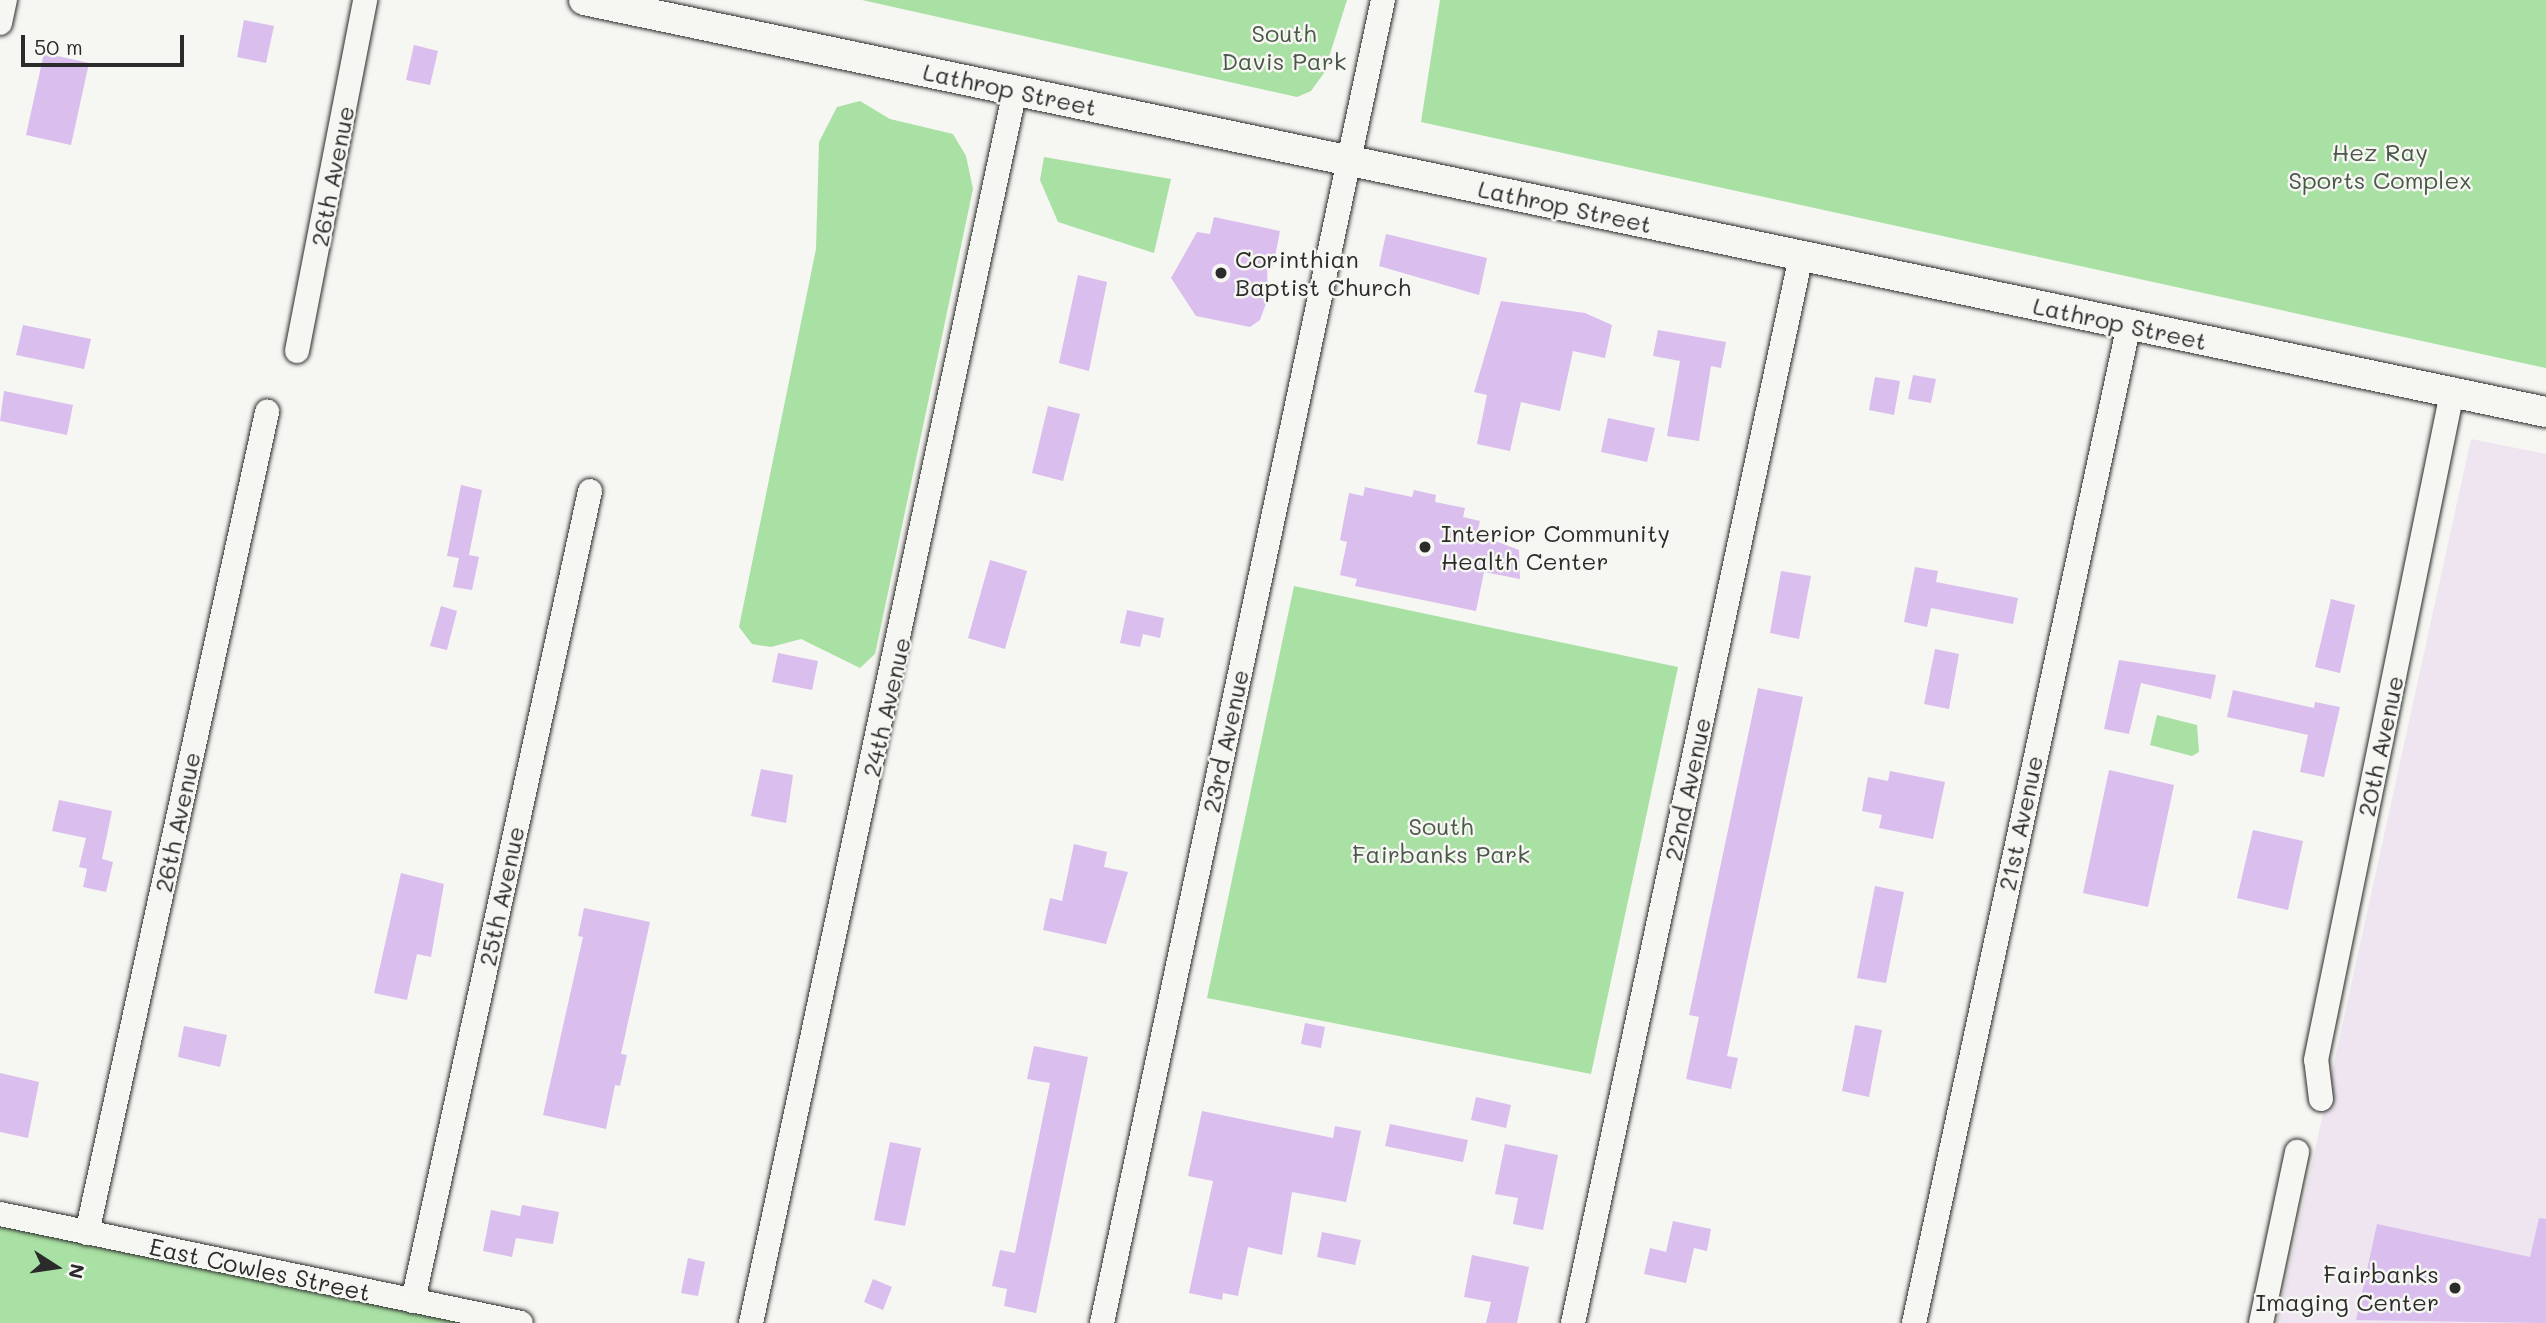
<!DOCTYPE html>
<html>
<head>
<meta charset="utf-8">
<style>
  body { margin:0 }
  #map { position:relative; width:2546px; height:1323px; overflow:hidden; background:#f6f6f2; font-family:Mali,sans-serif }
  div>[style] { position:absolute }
  .built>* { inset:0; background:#eee5f0 }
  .green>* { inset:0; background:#a9e0a3 }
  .building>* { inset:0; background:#dabeed }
  .roads { filter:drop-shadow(0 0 2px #2b2b2b) drop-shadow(0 0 2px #2b2b2b) }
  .minor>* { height:24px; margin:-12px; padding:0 12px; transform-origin:12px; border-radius:12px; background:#f6f6f2 }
  .major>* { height:30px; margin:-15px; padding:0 15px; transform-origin:15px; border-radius:15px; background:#f6f6f2 }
  .dots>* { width:19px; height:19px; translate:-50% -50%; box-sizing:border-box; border:4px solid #f6f6f2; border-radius:50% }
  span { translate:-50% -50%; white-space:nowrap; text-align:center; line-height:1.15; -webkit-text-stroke:5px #f6f6f2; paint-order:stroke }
  .park-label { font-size:24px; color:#4a5849 }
  .street-label { font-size:24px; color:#2b2b2b }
  .poi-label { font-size:24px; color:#2b2b2b }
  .left { translate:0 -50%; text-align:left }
  .right { translate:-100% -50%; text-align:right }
  .north { position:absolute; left:21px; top:1232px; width:70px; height:70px; -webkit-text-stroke:5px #f6f6f2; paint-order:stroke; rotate:102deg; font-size:19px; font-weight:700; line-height:28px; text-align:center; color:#2b2b2b }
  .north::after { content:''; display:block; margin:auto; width:24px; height:32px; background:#2b2b2b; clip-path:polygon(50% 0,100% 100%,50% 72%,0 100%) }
  .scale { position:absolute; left:21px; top:35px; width:163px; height:32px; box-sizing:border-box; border:4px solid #2b2b2b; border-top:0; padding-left:9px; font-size:21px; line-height:24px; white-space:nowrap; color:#2b2b2b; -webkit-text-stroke:5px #f6f6f2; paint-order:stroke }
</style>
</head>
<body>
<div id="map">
  <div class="built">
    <i style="clip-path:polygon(2471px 439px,2546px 454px,2546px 1323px,2277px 1323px)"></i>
  </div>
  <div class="green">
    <i style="clip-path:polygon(862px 0,1347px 0,1324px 73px,1311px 91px,1297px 97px)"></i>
    <i style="clip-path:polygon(1440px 0,2546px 0,2546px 368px,1421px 122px)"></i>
    <i style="clip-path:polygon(860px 101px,890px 119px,953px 134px,966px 156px,973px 189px,875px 654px,860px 668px,801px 639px,771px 647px,752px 644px,739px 627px,816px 249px,819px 142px,837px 107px)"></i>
    <i style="clip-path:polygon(1044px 157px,1171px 179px,1154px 253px,1058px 222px,1040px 180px)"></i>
    <i style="clip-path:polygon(1294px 586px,1678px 667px,1591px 1074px,1207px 998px)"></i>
    <i style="clip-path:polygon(2157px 715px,2197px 725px,2199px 752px,2192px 756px,2150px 745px)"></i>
    <i style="clip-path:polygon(0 1222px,521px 1323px,0 1323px)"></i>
  </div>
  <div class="building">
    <i style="clip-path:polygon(244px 20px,274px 26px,266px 63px,237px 57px)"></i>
    <i style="clip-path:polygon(414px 45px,438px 51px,430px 85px,406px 80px)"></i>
    <i style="clip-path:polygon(44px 53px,89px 63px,71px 145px,26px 135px)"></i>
    <i style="clip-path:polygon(1214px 217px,1280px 231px,1273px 267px,1267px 266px,1268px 298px,1260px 320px,1250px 327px,1196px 316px,1171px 278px,1197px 232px,1210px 234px)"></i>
    <i style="clip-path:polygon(1386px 234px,1487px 258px,1479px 295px,1379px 266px)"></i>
    <i style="clip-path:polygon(1078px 275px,1107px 282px,1089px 371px,1059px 363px)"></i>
    <i style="clip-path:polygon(1501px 301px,1585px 313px,1612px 325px,1605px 358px,1573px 351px,1560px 411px,1521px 402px,1510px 451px,1477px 444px,1487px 395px,1474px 392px)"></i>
    <i style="clip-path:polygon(23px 325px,91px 339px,84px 369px,16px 355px)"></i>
    <i style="clip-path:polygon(1658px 330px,1726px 342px,1721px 368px,1711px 366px,1699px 441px,1667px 436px,1680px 361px,1653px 356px)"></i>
    <i style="clip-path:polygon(1913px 375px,1936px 379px,1931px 403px,1908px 399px)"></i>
    <i style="clip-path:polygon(1875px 377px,1900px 381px,1894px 415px,1869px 410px)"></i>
    <i style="clip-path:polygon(4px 391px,73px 405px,67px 435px,0 421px)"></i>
    <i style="clip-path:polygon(1048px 406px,1080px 414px,1063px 481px,1032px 473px)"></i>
    <i style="clip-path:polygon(1608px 418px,1655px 428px,1647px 462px,1601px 452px)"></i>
    <i style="clip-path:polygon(461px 485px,482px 490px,469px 555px,479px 557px,472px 590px,453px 587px,459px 558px,447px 556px)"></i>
    <i style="clip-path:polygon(1365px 487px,1412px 497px,1414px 490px,1436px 495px,1435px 502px,1465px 508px,1463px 517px,1480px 521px,1477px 534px,1519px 550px,1520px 579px,1484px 572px,1476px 611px,1355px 586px,1357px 579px,1340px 575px,1347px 542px,1340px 540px,1349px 493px,1363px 496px)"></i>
    <i style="clip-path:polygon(990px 560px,1027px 571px,1005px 649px,968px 638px)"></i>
    <i style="clip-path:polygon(1915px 567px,1938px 571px,1936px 582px,2018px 598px,2013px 624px,1931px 608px,1927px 627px,1904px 622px)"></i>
    <i style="clip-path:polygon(1781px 571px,1811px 576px,1799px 639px,1770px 633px)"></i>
    <i style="clip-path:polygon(2331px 599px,2355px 605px,2340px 673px,2315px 667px)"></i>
    <i style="clip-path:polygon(441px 606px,457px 611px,447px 650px,430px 646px)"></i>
    <i style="clip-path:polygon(1127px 610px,1164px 618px,1160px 638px,1143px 634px,1140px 647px,1120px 643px)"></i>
    <i style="clip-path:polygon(1935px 649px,1959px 654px,1949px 709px,1924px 704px)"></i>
    <i style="clip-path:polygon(778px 653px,818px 661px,812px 690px,772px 682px)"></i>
    <i style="clip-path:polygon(2119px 660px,2216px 675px,2211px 699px,2141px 683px,2129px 734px,2104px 729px)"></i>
    <i style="clip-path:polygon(1758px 688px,1803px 697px,1727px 1056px,1738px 1058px,1731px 1089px,1686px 1079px,1699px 1017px,1689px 1015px)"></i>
    <i style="clip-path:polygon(2233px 690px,2314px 708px,2315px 702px,2340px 707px,2324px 777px,2300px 772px,2308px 735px,2227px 717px)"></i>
    <i style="clip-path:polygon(761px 769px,793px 775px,786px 823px,751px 816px)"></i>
    <i style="clip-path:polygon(2109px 770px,2174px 785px,2148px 907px,2083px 893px)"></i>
    <i style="clip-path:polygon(1890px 771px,1945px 782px,1933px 839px,1879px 828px,1882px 815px,1862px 811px,1868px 777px,1888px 781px)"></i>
    <i style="clip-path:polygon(59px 800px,112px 811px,102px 859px,113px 862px,106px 892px,83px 887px,87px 869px,79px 867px,86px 838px,52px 831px)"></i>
    <i style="clip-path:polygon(2253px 830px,2303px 841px,2288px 910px,2237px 898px)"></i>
    <i style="clip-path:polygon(1074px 844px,1107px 852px,1104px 867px,1128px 872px,1106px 944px,1043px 930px,1050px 898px,1062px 901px)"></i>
    <i style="clip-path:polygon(401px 873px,444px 884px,431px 957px,417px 954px,407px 1000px,374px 993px)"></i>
    <i style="clip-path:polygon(1875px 886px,1904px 892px,1886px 983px,1857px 978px)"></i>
    <i style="clip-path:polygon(584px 908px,650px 922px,621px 1054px,627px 1055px,620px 1086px,615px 1085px,606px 1129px,543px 1115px,583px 937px,578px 936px)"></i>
    <i style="clip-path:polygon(1305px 1023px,1325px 1027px,1321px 1048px,1301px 1044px)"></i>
    <i style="clip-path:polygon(1855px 1025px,1882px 1030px,1869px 1097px,1842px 1091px)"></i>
    <i style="clip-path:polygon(184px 1026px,227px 1035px,220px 1067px,178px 1057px)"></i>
    <i style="clip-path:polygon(1034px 1046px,1088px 1057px,1036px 1313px,1004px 1306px,1007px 1289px,992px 1286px,1000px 1250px,1015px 1253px,1050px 1083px,1027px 1079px)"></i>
    <i style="clip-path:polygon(0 1073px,39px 1082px,28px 1138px,0 1132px)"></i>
    <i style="clip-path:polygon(1476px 1097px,1511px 1105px,1506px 1128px,1471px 1120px)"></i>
    <i style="clip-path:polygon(1202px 1111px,1333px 1138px,1335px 1126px,1361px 1131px,1346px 1202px,1292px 1192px,1282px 1255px,1248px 1247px,1238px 1296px,1223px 1293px,1222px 1300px,1189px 1293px,1213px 1181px,1188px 1176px)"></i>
    <i style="clip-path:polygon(1390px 1124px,1468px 1140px,1463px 1162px,1385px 1146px)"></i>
    <i style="clip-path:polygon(890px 1142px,921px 1148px,905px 1226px,874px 1220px)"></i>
    <i style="clip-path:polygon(1505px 1144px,1558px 1155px,1543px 1230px,1513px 1224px,1518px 1198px,1495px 1194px)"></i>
    <i style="clip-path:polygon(522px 1205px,559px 1212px,553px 1244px,516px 1238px,512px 1257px,483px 1251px,491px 1210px,520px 1216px)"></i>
    <i style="clip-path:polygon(2539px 1218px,2546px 1219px,2546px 1323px,2356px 1320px,2377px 1224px,2530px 1257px)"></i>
    <i style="clip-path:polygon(1673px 1221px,1711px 1229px,1707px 1251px,1694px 1248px,1686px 1283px,1644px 1274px,1650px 1248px,1666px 1252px)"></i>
    <i style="clip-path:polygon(1322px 1232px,1361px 1240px,1355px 1265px,1317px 1257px)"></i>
    <i style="clip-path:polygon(1472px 1255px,1529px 1267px,1517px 1323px,1486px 1323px,1491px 1302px,1464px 1297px)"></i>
    <i style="clip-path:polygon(688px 1258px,705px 1262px,698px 1296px,681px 1293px)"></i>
    <i style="clip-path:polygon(873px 1279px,892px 1287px,883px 1310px,864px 1302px)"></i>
  </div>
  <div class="roads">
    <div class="minor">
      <i style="left:0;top:23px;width:24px;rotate:-78deg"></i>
      <i style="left:297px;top:351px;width:358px;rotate:-79deg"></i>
      <i style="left:2321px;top:1099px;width:39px;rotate:-97deg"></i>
      <i style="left:2316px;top:1060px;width:681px;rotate:-78.48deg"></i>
      <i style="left:0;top:1214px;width:532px;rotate:11.82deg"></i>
      <i style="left:87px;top:1233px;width:841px;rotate:-77.63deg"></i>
      <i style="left:413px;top:1301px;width:829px;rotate:-77.67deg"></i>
      <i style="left:751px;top:1323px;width:1261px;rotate:-77.91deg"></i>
      <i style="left:1102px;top:1323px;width:1353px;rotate:-78.01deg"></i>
      <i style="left:1573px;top:1323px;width:1091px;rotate:-77.94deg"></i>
      <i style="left:1914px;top:1323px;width:1022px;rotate:-77.85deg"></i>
      <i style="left:2261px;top:1323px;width:175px;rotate:-78.1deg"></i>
    </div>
    <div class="major">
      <i style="left:584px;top:0;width:2005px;rotate:11.86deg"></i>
    </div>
  </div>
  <div class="dots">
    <i style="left:1221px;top:273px;background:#2b2b2b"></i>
    <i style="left:1425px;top:547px;background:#2b2b2b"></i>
    <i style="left:2455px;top:1288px;background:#2b2b2b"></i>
  </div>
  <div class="park-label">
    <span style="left:1284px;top:47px">South<br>Davis Park</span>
    <span style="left:2380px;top:166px">Hez Ray<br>Sports Complex</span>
    <span style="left:1441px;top:840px">South<br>Fairbanks Park</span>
  </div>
  <div class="street-label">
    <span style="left:1010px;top:89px;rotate:12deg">Lathrop Street</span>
    <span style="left:332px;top:176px;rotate:-79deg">26th Avenue</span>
    <span style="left:1565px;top:206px;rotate:12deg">Lathrop Street</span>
    <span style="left:2120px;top:323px;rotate:12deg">Lathrop Street</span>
    <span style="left:886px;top:707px;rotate:-77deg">24th Avenue</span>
    <span style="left:1225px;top:741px;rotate:-78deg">23rd Avenue</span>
    <span style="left:2380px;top:746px;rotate:-78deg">20th Avenue</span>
    <span style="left:1687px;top:789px;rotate:-78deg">22nd Avenue</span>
    <span style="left:177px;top:822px;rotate:-78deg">26th Avenue</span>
    <span style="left:2020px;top:823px;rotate:-78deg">21st Avenue</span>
    <span style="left:501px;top:896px;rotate:-78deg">25th Avenue</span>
    <span style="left:260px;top:1269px;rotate:12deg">East Cowles Street</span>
  </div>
  <div class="poi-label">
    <span class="left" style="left:1235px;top:273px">Corinthian<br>Baptist Church</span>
    <span class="left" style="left:1441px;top:547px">Interior Community<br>Health Center</span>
    <span class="right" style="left:2439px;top:1288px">Fairbanks<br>Imaging Center</span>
  </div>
  <div class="north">N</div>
  <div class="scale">50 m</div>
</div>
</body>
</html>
